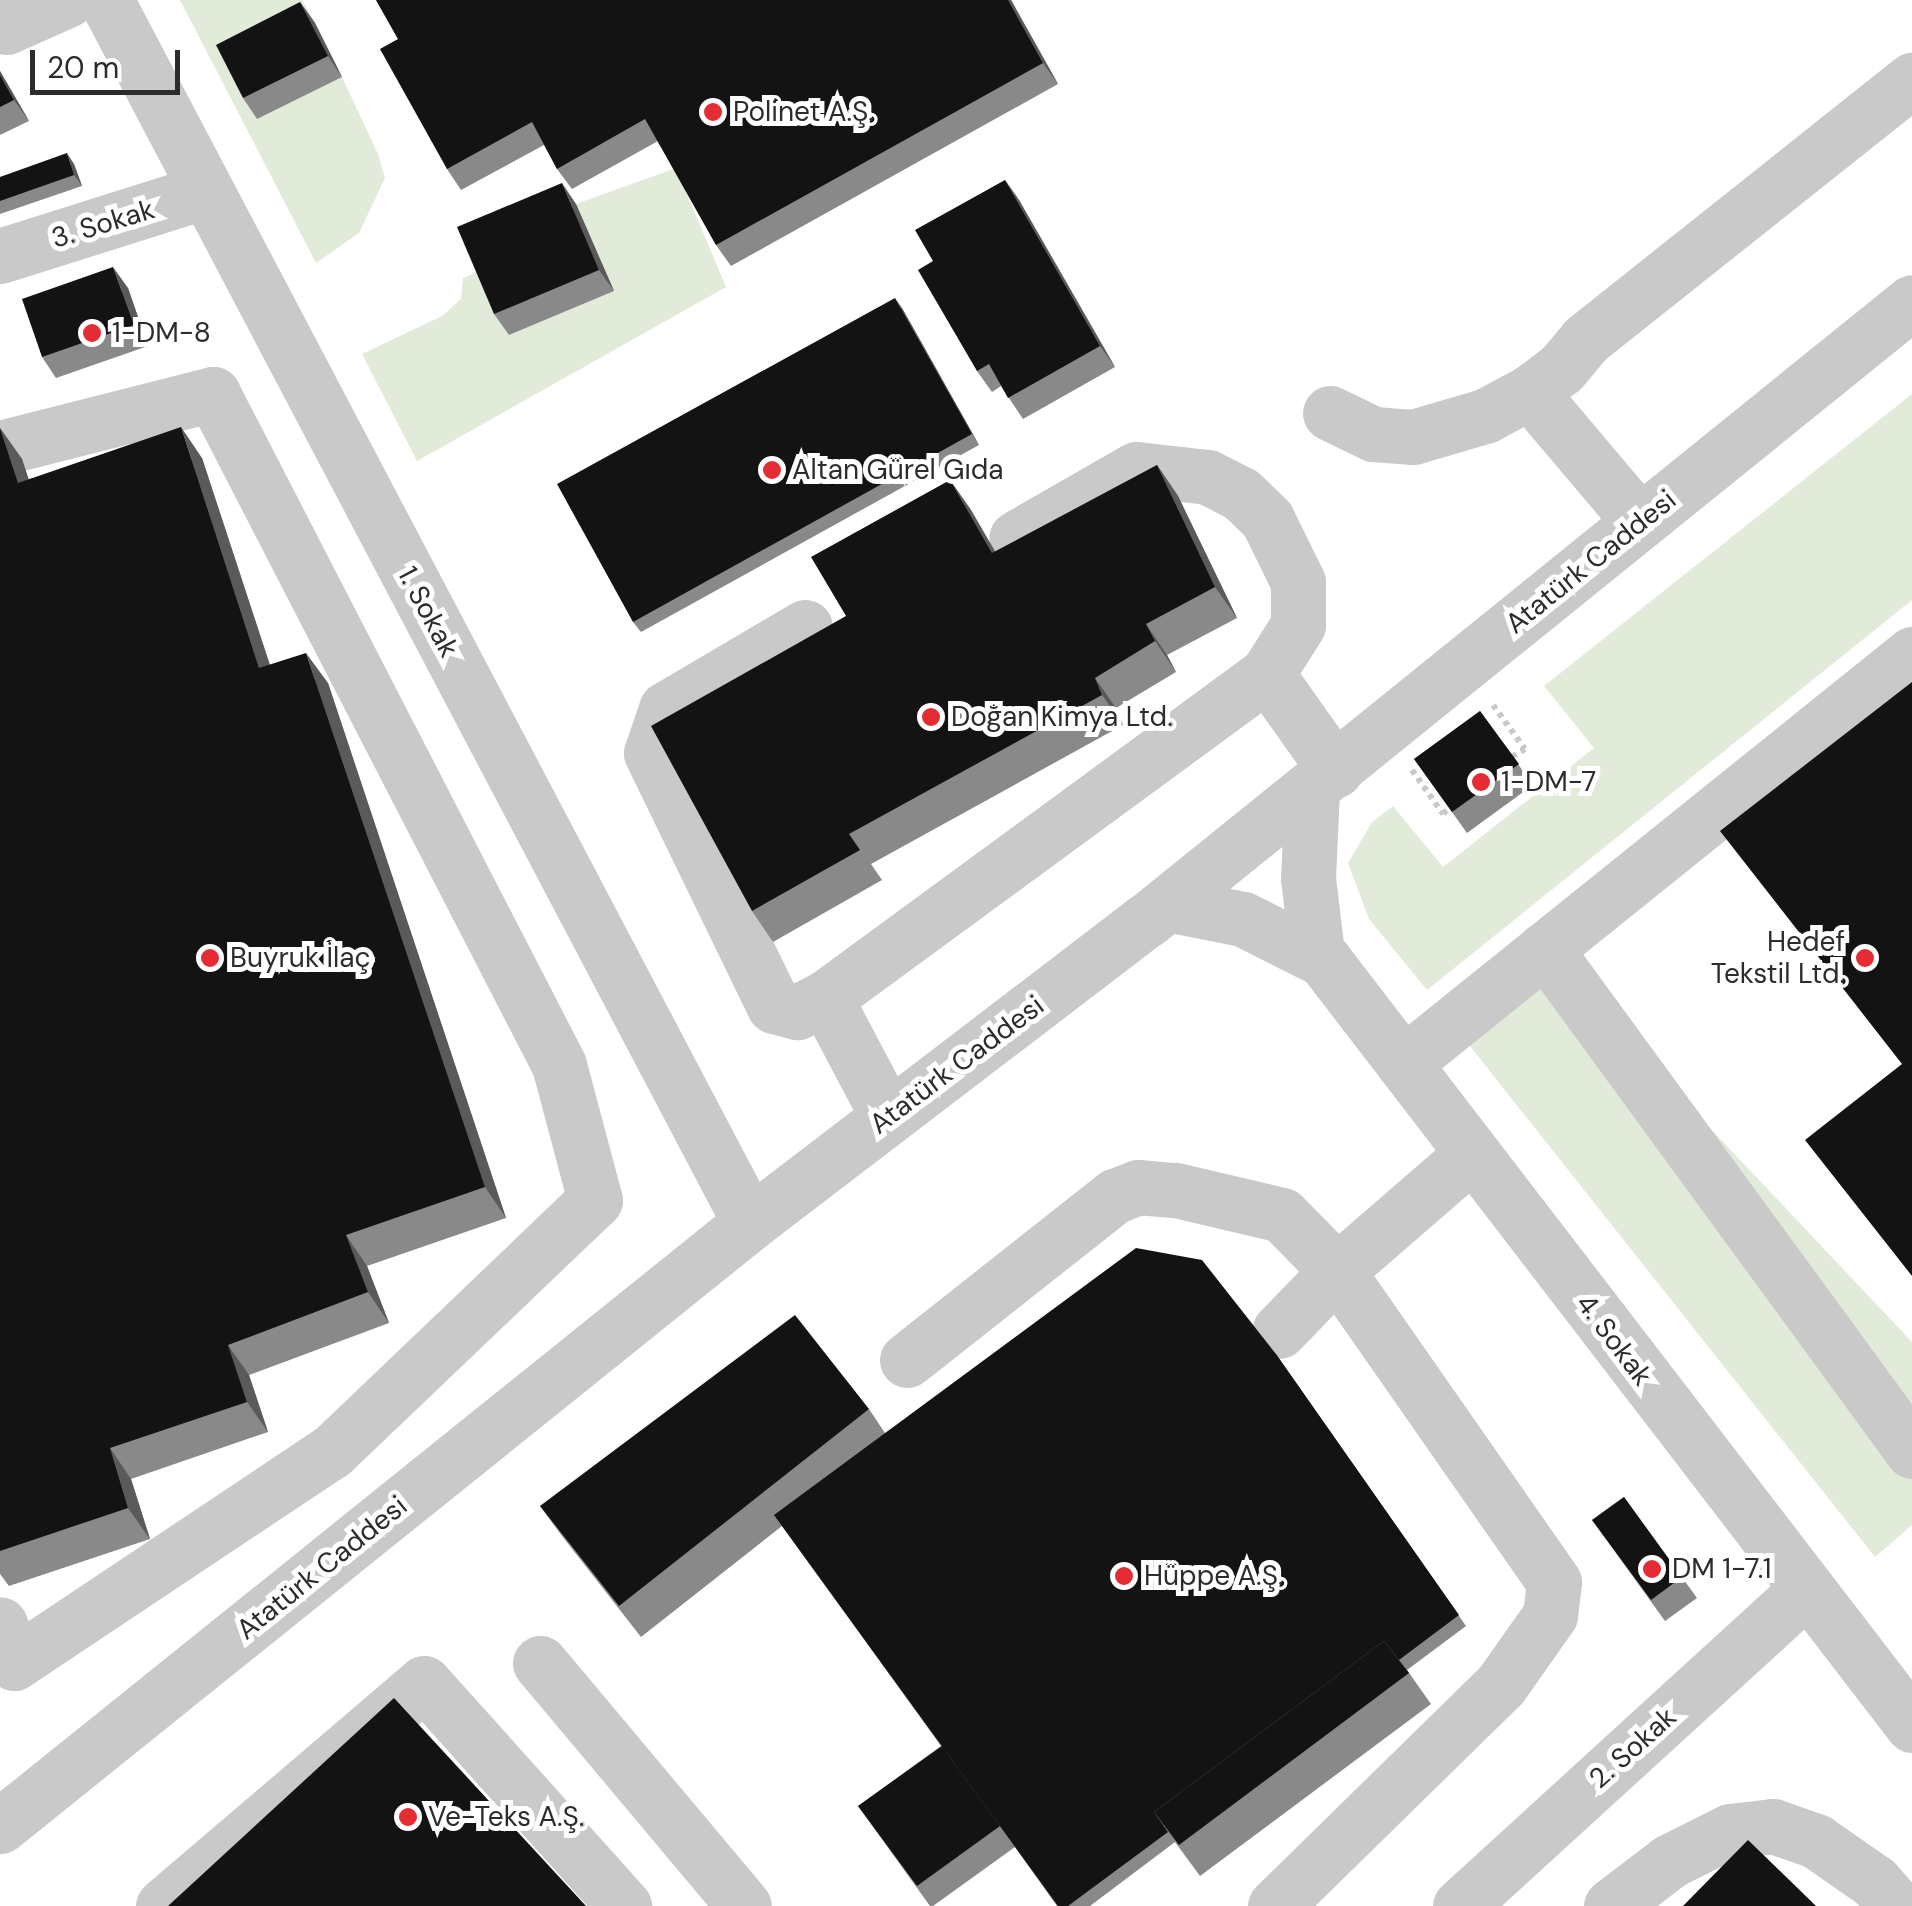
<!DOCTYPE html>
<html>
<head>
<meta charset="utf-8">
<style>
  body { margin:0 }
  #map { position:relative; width:1912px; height:1906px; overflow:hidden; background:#fff; font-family:"DM Sans",sans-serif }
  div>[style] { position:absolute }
  .green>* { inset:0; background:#e2ead9 }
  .path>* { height:6px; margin-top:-3px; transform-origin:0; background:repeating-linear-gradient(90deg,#c9c9c9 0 5px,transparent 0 10px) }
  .minor>* { height:55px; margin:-27.5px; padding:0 27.5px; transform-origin:27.5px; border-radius:27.5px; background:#c9c9c9 }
  .wall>* { inset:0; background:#898989 }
  .shaded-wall>* { inset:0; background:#5a5a5a }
  .building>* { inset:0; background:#131313 }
  .dots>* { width:28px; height:28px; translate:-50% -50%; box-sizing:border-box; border:5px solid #fff; border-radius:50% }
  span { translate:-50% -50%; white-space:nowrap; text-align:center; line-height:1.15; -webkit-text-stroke:10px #fff; paint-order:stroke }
  .poi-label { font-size:28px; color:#2c2c2c }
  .left { translate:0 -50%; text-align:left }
  .right { translate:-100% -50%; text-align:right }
  .street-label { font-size:28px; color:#2c2c2c }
  .scale { position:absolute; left:30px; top:50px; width:150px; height:45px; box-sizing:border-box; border:5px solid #2c2c2c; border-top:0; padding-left:12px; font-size:30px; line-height:35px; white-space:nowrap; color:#2c2c2c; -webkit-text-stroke:8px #fff; paint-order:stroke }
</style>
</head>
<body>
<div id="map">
  <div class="green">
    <i style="clip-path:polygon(180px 0,302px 0,315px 23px,231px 66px,342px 77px,378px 154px,385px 178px,359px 233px,316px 263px)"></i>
    <i style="clip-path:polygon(676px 168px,726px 287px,417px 461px,362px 354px,442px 316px,461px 299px,463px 278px,481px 270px,509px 335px,613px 291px,576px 204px)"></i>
    <i style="clip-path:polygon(1912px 394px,1912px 600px,1427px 990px,1369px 919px,1348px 863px,1372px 822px,1393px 806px,1443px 867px,1594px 748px,1544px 686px)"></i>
    <i style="clip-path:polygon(1559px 968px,1912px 1342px,1912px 1525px,1875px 1557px,1466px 1041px)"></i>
  </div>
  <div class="path">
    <i style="left:1493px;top:705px;width:54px;rotate:54deg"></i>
    <i style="left:1525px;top:749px;width:14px;rotate:150deg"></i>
    <i style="left:1412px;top:770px;width:54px;rotate:54.8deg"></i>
    <i style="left:1443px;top:814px;width:8px;rotate:-45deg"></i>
  </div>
  <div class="minor">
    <i style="left:106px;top:0;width:1382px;rotate:62.23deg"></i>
    <i style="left:6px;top:27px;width:67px;rotate:-23.9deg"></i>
    <i style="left:0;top:256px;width:216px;rotate:-17.5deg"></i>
    <i style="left:1530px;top:392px;width:170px;rotate:49.8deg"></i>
    <i style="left:1330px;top:413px;width:48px;rotate:26deg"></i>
    <i style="left:1373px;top:434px;width:40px;rotate:4.3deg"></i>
    <i style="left:1413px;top:437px;width:75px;rotate:-16.3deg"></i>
    <i style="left:1485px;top:416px;width:51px;rotate:-28.1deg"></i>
    <i style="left:1530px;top:392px;width:39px;rotate:-37deg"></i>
    <i style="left:1561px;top:369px;width:38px;rotate:-50deg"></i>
    <i style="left:1585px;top:340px;width:418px;rotate:-38.5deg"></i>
    <i style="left:0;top:448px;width:220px;rotate:-14.2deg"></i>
    <i style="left:213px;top:394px;width:755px;rotate:62.72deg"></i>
    <i style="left:559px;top:1065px;width:140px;rotate:75.1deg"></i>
    <i style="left:595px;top:1200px;width:364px;rotate:136.3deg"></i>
    <i style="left:332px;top:1451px;width:382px;rotate:146.3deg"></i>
    <i style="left:14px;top:1663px;width:41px;rotate:-109.7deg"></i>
    <i style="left:805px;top:627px;width:161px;rotate:149.5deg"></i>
    <i style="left:666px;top:709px;width:46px;rotate:108.8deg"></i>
    <i style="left:651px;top:753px;width:281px;rotate:64.1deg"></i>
    <i style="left:774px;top:1006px;width:24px;rotate:15deg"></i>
    <i style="left:797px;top:1012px;width:31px;rotate:-27deg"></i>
    <i style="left:825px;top:998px;width:548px;rotate:-36.24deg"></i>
    <i style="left:1267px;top:674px;width:58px;rotate:-57.7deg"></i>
    <i style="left:1298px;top:625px;width:43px;rotate:-90deg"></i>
    <i style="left:1298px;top:582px;width:70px;rotate:-116.2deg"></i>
    <i style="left:1267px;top:519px;width:36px;rotate:-136deg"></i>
    <i style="left:1241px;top:494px;width:37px;rotate:-153deg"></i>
    <i style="left:1208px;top:477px;width:72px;rotate:-173.7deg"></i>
    <i style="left:1136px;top:469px;width:138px;rotate:150.1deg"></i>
    <i style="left:1267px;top:674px;width:118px;rotate:54.7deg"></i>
    <i style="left:1312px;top:788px;width:90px;rotate:92.5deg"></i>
    <i style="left:1308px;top:878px;width:76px;rotate:83.2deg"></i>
    <i style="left:1167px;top:904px;width:77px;rotate:11.2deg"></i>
    <i style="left:1243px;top:919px;width:91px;rotate:26.8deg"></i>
    <i style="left:1324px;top:960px;width:965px;rotate:52.45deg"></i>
    <i style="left:1545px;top:949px;width:622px;rotate:53.83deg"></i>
    <i style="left:825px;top:998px;width:135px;rotate:62.1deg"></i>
    <i style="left:1405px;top:1062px;width:651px;rotate:-38.82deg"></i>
    <i style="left:907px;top:1360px;width:265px;rotate:-38.3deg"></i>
    <i style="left:1115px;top:1196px;width:25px;rotate:-21deg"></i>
    <i style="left:1138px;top:1187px;width:38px;rotate:5deg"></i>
    <i style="left:1176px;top:1190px;width:109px;rotate:13.3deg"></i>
    <i style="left:1282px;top:1215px;width:78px;rotate:45.5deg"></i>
    <i style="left:1337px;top:1271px;width:179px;rotate:-40.9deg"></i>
    <i style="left:540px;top:1663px;width:317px;rotate:50deg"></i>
    <i style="left:0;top:1826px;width:962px;rotate:-38.8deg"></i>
    <i style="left:750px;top:1223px;width:499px;rotate:-37.4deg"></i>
    <i style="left:1147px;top:920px;width:983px;rotate:-38.93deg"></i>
    <i style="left:163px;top:1906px;width:343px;rotate:-40.5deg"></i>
    <i style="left:424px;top:1683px;width:300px;rotate:48.1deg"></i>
    <i style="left:1275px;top:1906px;width:315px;rotate:-44.4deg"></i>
    <i style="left:1500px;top:1686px;width:87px;rotate:-54.8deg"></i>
    <i style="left:1550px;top:1615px;width:33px;rotate:-83deg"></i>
    <i style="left:1554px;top:1582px;width:379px;rotate:-124.9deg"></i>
    <i style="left:1337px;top:1271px;width:83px;rotate:134deg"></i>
    <i style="left:1460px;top:1906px;width:467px;rotate:-42.4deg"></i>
    <i style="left:1611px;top:1906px;width:74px;rotate:-37.3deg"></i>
    <i style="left:1670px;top:1861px;width:67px;rotate:-26.6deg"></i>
    <i style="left:1730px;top:1831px;width:43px;rotate:-6.6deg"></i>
    <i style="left:1773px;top:1826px;width:46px;rotate:19.2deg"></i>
    <i style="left:1816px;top:1841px;width:72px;rotate:34.8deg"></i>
    <i style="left:1875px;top:1882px;width:32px;rotate:49deg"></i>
  </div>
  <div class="wall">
    <i style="clip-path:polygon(376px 0,1011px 0,1058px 84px,731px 266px,716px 245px,658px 141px,572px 189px,557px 169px,544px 145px,461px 190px,447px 169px,398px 39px)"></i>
    <i style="clip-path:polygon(300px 2px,315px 23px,342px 77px,257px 119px,243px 98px)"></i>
    <i style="clip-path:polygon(0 71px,29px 121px,0 135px)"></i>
    <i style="clip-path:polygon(74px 164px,82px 186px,0 214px,0 177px)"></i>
    <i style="clip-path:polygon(1005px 180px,1019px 200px,1115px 367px,1023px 419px,1001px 386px,992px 392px,977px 371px,933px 261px)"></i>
    <i style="clip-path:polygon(576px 204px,614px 291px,509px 335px,494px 314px)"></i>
    <i style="clip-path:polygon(128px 288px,148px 346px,56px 378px,42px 357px)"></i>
    <i style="clip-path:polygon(902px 308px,979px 445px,641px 632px,633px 622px)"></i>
    <i style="clip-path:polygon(0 428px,22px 459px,28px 479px,202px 458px,270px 665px,328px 683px,506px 1218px,367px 1266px,389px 1323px,249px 1375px,268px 1432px,131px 1479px,150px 1539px,9px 1586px,0 1574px)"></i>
    <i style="clip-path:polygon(1157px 465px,1178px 496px,1237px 618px,1167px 655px,1176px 672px,1116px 708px,1123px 725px,871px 864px,882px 880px,773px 942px,752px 911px,846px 616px,950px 480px,971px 510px,995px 552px)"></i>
    <i style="clip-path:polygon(1480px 711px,1533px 785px,1467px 833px,1414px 759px)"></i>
    <i style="clip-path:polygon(1276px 1354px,1466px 1626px,1407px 1670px,1431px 1704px,1200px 1876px,1175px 1842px,1090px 1906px,1057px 1906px,1015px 1847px,933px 1906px,930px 1906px,858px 1806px,941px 1746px,782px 1526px,641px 1637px,562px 1536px,540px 1506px,869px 1409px,885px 1433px)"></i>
    <i style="clip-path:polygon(1624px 1497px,1697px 1598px,1665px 1621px,1592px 1520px)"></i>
  </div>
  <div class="shaded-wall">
    <i style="clip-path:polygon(1008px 0,1011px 0,1058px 84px,1043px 63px)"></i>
    <i style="clip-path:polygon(300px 2px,315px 23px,342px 77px,328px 56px)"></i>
    <i style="clip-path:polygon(0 71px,29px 121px,14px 100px,0 75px)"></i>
    <i style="clip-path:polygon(67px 153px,74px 164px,82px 186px,74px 175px)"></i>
    <i style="clip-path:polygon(1005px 180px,1019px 200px,1115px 367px,1100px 346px)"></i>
    <i style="clip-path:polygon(562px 183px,576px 204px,614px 291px,599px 270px)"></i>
    <i style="clip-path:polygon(113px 267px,128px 288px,148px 346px,134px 325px)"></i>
    <i style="clip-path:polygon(895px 298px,902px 308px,979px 445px,972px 434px)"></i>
    <i style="clip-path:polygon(181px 427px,202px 458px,281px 699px,259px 668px)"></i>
    <i style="clip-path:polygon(0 428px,22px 459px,40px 513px,18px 483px)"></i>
    <i style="clip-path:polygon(1157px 465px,1178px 496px,1237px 618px,1215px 587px)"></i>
    <i style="clip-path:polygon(950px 480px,971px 510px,1014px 584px,992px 553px)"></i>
    <i style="clip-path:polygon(1146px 624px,1167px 655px,1176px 672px,1155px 641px)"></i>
    <i style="clip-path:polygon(306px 653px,328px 683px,506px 1218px,485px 1187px)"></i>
    <i style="clip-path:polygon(1095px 678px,1116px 708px,1123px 725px,1102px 695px)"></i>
    <i style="clip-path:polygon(346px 1235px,367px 1266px,389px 1323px,368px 1292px)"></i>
    <i style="clip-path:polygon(228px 1345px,249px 1375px,268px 1432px,247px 1402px)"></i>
    <i style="clip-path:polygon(110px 1448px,131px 1479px,150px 1539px,128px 1508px)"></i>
  </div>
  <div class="building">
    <i style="clip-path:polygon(376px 0,1008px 0,1043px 63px,716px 245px,645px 119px,557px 169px,532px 122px,447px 169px,380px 49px,398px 39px)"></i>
    <i style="clip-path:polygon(300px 2px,328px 56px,243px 98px,216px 45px)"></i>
    <i style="clip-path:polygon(0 75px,14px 100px,0 107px)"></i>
    <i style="clip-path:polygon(67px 153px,74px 175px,0 201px,0 177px)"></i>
    <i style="clip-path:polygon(1005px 180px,1100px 346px,1008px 398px,989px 364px,977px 371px,918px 270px,933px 261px,915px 230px)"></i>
    <i style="clip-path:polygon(562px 183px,599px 270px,494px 314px,457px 227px)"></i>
    <i style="clip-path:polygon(113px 267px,134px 325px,42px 357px,22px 299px)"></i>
    <i style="clip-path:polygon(895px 298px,972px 434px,633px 622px,557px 484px)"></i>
    <i style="clip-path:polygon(181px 427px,259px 668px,306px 653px,485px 1187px,346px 1235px,368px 1292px,228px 1345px,247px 1402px,110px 1448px,128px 1508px,0 1551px,0 428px,18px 483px)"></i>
    <i style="clip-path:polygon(1157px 465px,1215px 587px,1146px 624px,1155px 641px,1095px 678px,1102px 695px,849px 834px,860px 850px,752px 911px,651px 726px,846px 616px,811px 557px,950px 480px,992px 553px)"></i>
    <i style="clip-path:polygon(1912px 682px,1912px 1276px,1805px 1140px,1902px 1064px,1720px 831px)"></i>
    <i style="clip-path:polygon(1480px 711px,1519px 764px,1452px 812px,1414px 759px)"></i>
    <i style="clip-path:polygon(1136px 1248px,1202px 1260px,1276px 1354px,1459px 1615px,1399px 1660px,1384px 1641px,1154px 1812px,1168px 1832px,1068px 1906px,1058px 1906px,774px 1515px)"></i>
    <i style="clip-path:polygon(795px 1315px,869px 1409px,619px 1606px,540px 1506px)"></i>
    <i style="clip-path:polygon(1624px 1497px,1682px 1577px,1651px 1600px,1592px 1520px)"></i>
    <i style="clip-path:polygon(1384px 1641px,1409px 1673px,1179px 1845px,1154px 1812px)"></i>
    <i style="clip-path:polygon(394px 1698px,586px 1906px,168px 1906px)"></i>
    <i style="clip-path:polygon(942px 1746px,1000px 1826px,917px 1886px,858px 1806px)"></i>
    <i style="clip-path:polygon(1748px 1840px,1816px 1906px,1683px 1906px)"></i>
  </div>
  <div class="dots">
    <i style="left:713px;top:112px;background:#e52c34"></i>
    <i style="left:92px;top:333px;background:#e52c34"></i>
    <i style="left:772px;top:470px;background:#e52c34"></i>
    <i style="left:931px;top:717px;background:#e52c34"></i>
    <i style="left:1481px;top:782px;background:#e52c34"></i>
    <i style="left:210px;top:958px;background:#e52c34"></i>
    <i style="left:1865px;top:958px;background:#e52c34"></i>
    <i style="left:1652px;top:1569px;background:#e52c34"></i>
    <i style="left:1124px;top:1576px;background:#e52c34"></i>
    <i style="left:408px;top:1817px;background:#e52c34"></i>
  </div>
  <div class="poi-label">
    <span class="left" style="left:733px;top:112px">Polinet A.Ş.</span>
    <span class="left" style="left:112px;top:333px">1-DM-8</span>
    <span class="left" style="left:792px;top:470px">Altan Gürel Gıda</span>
    <span class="left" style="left:951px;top:717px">Doğan Kimya Ltd.</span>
    <span class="left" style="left:1501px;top:782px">1-DM-7</span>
    <span class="right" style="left:1845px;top:958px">Hedef<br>Tekstil Ltd.</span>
    <span class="left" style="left:230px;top:958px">Buyruk İlaç</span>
    <span class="left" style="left:1672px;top:1569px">DM 1-7.1</span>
    <span class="left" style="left:1144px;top:1576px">Hüppe A.Ş.</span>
    <span class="left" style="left:428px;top:1817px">Ve-Teks A.Ş.</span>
  </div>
  <div class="street-label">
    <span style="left:103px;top:224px;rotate:-17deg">3. Sokak</span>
    <span style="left:1591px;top:562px;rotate:-39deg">Atatürk Caddesi</span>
    <span style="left:428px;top:612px;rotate:62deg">1. Sokak</span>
    <span style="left:957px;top:1065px;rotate:-37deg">Atatürk Caddesi</span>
    <span style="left:1614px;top:1340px;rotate:53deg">4. Sokak</span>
    <span style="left:322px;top:1568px;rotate:-39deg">Atatürk Caddesi</span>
    <span style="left:1633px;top:1748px;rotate:-42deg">2. Sokak</span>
  </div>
  <div class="scale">20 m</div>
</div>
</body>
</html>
